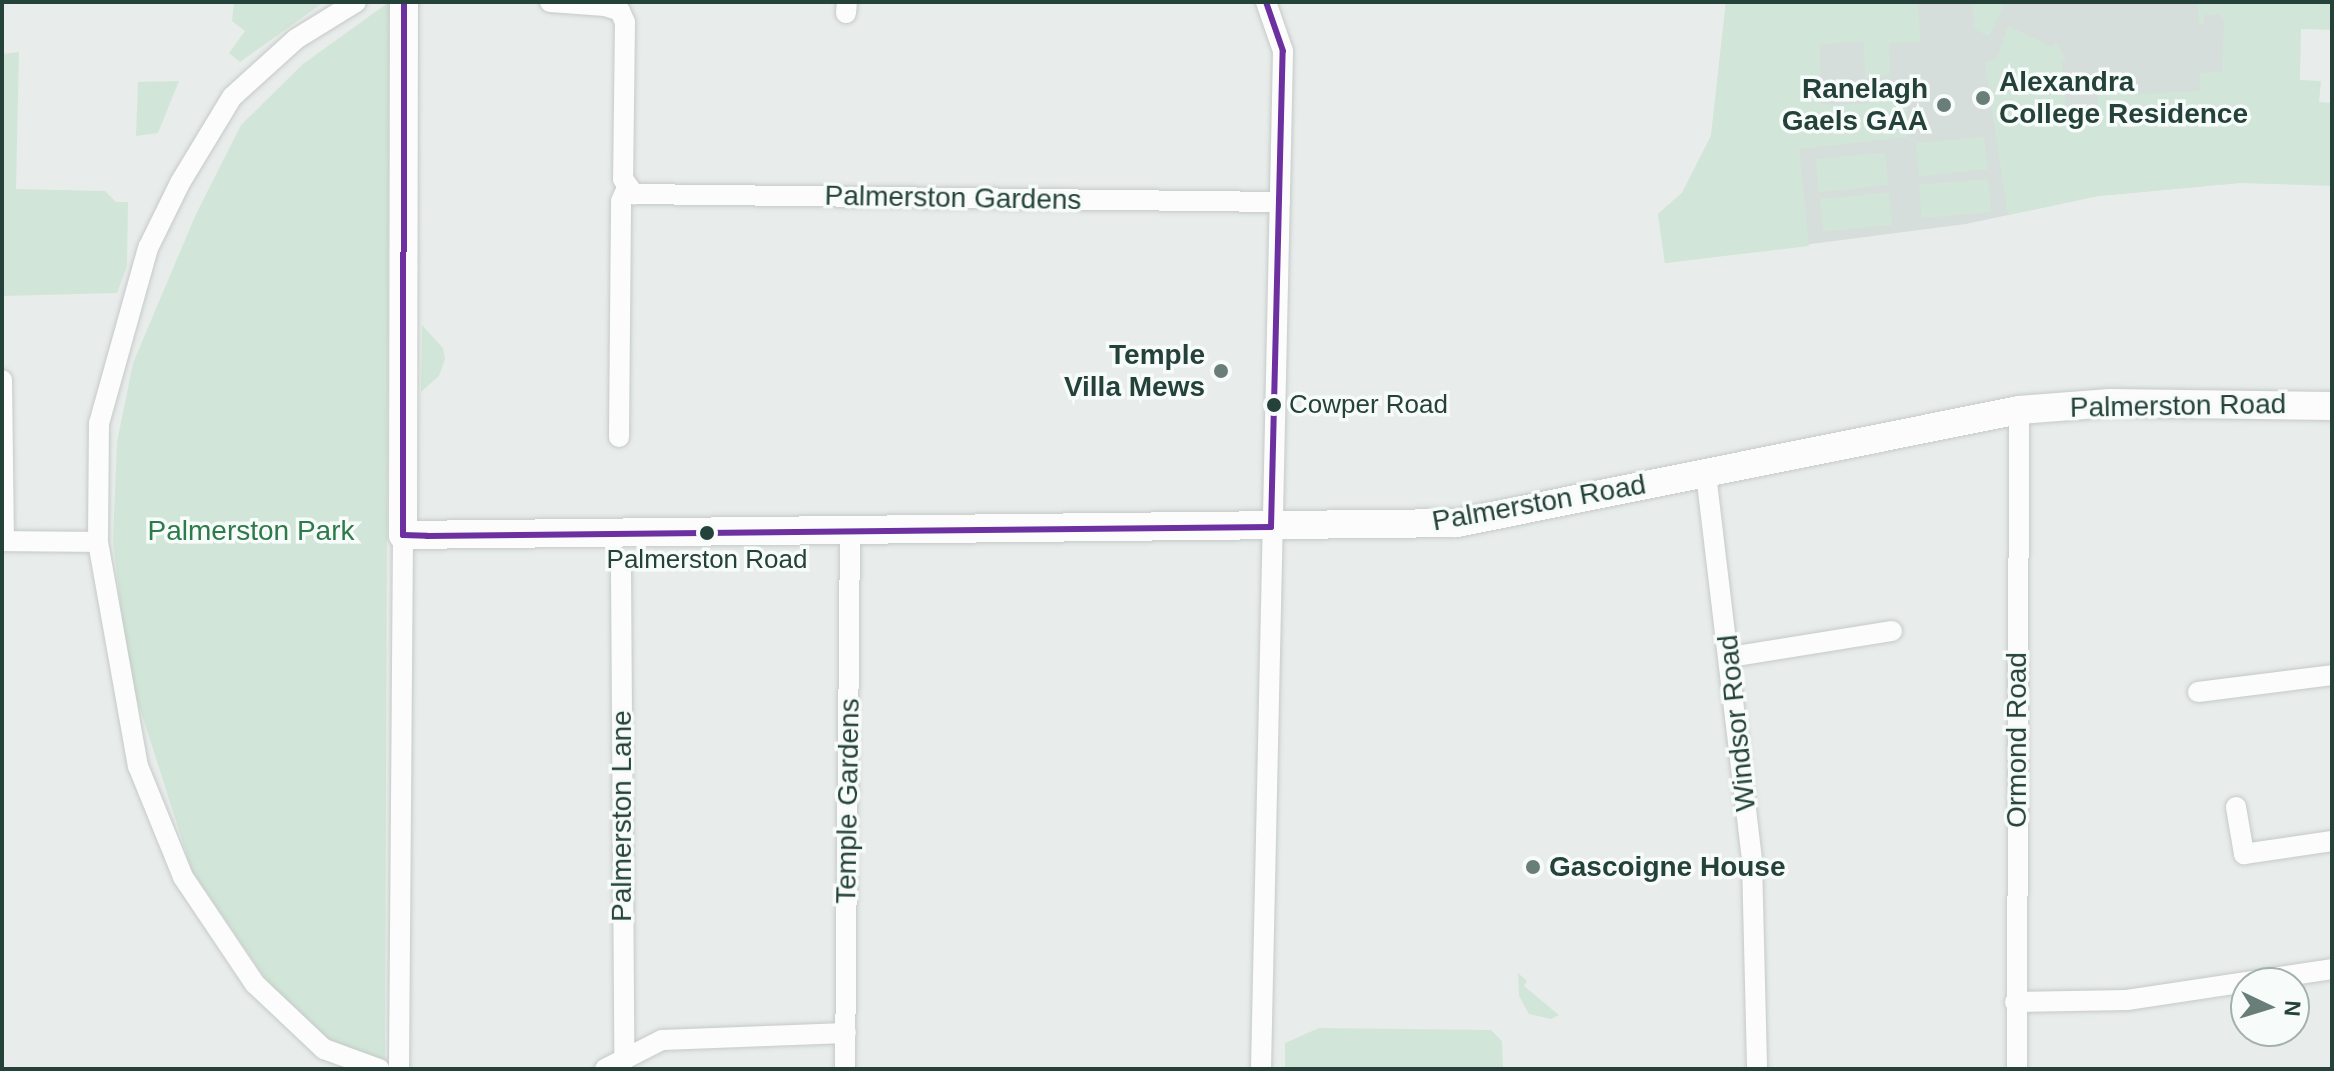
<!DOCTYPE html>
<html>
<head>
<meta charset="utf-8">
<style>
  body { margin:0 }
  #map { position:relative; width:2334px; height:1071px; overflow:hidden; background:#e8edeb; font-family:Helvetica,sans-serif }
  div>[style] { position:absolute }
  .built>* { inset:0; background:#d6dedb }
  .green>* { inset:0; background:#d1e6d8 }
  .roads { filter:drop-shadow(0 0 2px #c5cac8) drop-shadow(0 0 2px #c5cac8) }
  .street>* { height:20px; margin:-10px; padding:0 10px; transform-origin:10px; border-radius:10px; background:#fcfcfc }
  .secondary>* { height:28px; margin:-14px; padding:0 14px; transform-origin:14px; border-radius:14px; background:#fcfcfc }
  .bus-1>* { height:6px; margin:-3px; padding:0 3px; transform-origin:3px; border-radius:3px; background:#6c30a1 }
  .dots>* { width:22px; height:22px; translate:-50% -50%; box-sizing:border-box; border:4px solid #f7fbf9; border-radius:50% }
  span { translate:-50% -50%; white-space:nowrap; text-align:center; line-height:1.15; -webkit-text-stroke:7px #f7fbf9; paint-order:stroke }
  .bus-label { font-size:26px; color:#24423a }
  .left { translate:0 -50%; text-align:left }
  .poi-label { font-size:28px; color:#24423a; font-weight:700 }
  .right { translate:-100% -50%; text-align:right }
  .street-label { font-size:28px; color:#24423a }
  .park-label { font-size:28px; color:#2d7a4b }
  .frame { position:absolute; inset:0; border:4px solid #24423a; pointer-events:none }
  .north { position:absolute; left:2230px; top:967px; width:80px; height:80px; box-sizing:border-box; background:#f7fbf9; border:2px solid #a3b1ad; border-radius:50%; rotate:94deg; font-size:22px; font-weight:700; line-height:32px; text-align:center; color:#24423a }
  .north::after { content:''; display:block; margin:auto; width:28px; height:36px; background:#697e78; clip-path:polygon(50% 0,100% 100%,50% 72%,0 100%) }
</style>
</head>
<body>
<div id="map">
  <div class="built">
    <i style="clip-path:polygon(1726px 2px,2262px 2px,2239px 183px,2098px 196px,1966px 224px,1665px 263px,1658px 214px,1682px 193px,1711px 136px)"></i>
  </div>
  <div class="green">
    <i style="clip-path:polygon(234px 2px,324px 2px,240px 62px,229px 53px,245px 31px,232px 21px)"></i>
    <i style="clip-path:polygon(389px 2px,385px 1059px,372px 1061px,326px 1042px,268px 982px,192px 871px,128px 671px,113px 541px,117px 442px,133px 363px,196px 214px,241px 125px,303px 64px)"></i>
    <i style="clip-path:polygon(1726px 2px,1918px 2px,1920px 42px,1889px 43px,1890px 75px,1865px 78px,1864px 42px,1820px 44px,1821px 105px,1865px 104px,1876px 90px,1905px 87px,1908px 137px,1799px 149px,1809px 246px,1665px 263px,1658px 214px,1682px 193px,1711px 136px)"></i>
    <i style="clip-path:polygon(1972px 2px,2005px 2px,1989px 36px,1974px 29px)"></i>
    <i style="clip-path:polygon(2198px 2px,2332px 2px,2332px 30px,2301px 29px,2300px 80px,2321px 81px,2319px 102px,2332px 103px,2332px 186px,2239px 183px,2098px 196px,2008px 215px,1985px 63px,1997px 58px,2008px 26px,2052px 47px,2055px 43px,2066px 59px,2062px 62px,2066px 110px,2098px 108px,2097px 88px,2134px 94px,2200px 91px,2200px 73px,2222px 72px,2224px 23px,2220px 14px,2204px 15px,2204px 24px,2199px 24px)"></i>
    <i style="clip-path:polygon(19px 52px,16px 189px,105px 191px,116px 202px,128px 202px,127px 266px,117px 293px,2px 296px,2px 54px)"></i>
    <i style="clip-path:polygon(179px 81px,158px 133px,136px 136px,138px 82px)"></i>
    <i style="clip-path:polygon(1984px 137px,1988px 169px,1919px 176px,1916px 143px)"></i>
    <i style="clip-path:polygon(1885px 153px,1888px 185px,1819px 192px,1816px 159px)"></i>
    <i style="clip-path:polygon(1988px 179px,1991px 212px,1922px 218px,1919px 185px)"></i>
    <i style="clip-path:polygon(1889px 193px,1892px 225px,1823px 231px,1820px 199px)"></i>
    <i style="clip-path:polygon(422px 325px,443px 348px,445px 359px,439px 376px,421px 392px)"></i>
    <i style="clip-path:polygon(1518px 973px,1527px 981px,1524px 986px,1559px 1015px,1551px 1019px,1529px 1014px,1519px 996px)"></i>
    <i style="clip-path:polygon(1319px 1028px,1491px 1030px,1502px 1041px,1503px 1069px,1285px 1069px,1285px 1043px)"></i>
  </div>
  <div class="roads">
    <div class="street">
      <i style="left:356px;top:2px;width:70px;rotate:148.3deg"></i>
      <i style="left:296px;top:39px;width:86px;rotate:137.8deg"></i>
      <i style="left:232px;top:97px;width:100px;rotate:121.2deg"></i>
      <i style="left:180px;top:183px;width:72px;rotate:116.2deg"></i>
      <i style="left:148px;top:248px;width:183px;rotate:105.6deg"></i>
      <i style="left:99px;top:424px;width:118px;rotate:90.5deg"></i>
      <i style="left:98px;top:542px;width:228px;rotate:79.9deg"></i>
      <i style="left:138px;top:766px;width:120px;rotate:67.9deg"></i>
      <i style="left:183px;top:877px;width:129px;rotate:56.1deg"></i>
      <i style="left:255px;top:984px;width:95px;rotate:43.3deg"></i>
      <i style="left:324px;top:1049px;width:59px;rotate:20deg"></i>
      <i style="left:550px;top:2px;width:55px;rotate:4.2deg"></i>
      <i style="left:605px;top:6px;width:16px;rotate:18deg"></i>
      <i style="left:620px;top:11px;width:12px;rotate:66deg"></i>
      <i style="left:625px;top:22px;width:157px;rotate:90.7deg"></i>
      <i style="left:623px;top:179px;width:19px;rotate:54deg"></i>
      <i style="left:634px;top:194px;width:646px;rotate:0.71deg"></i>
      <i style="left:846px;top:13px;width:11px;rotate:-85deg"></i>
      <i style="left:2px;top:380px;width:161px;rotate:89.3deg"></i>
      <i style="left:619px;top:437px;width:236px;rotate:-89.5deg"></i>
      <i style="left:621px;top:201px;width:12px;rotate:-66deg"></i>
      <i style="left:1706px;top:474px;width:390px;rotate:83.2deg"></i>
      <i style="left:1752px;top:861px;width:208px;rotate:88.6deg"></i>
      <i style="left:2px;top:541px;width:96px;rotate:0.6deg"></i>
      <i style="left:621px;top:572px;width:488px;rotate:89.6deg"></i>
      <i style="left:1730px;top:657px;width:164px;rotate:-9.1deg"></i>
      <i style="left:2198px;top:692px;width:135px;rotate:-7.2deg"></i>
      <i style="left:2236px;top:807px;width:48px;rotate:80.3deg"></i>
      <i style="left:2244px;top:854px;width:89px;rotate:-8.4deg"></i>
      <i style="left:2015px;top:1002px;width:112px;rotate:-1deg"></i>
      <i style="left:2127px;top:1000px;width:207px;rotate:-8.6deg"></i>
      <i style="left:399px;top:1069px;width:534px;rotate:-89.57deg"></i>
      <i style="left:605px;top:1069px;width:64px;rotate:-27deg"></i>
      <i style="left:662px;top:1040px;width:184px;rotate:-2.2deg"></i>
      <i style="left:845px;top:1069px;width:536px;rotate:-89.47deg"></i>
      <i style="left:1261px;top:1069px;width:1018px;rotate:-88.76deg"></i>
      <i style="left:1283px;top:51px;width:52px;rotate:-109.1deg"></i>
      <i style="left:2017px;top:1069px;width:659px;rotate:-89.83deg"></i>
    </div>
    <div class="secondary">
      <i style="left:404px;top:2px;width:533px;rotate:90.11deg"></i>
      <i style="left:403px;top:535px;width:1054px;rotate:-0.65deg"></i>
      <i style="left:1457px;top:523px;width:573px;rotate:-11.37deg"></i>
      <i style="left:2019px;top:410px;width:91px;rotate:-4.4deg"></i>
      <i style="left:2110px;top:403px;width:222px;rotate:0.8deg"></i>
    </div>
  </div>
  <div class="bus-1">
    <i style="left:404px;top:2px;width:533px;rotate:90.11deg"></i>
    <i style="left:403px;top:535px;width:24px;rotate:2deg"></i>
    <i style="left:427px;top:536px;width:844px;rotate:-0.61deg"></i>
    <i style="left:1271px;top:527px;width:476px;rotate:-88.6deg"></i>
    <i style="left:1283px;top:51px;width:52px;rotate:-109.1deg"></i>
  </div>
  <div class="dots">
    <i style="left:1983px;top:98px;background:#697e78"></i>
    <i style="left:1944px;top:105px;background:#697e78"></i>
    <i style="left:1221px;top:371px;background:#697e78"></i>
    <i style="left:1274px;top:405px;background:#24423a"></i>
    <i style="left:707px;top:533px;background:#24423a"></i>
    <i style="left:1533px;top:867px;background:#697e78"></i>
  </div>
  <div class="bus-label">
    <span class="left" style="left:1289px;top:405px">Cowper Road</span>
    <span style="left:707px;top:560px">Palmerston Road</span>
  </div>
  <div class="poi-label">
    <span class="left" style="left:1999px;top:98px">Alexandra<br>College Residence</span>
    <span class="right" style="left:1928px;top:105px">Ranelagh<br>Gaels GAA</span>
    <span class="right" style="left:1205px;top:371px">Temple<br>Villa Mews</span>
    <span class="left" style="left:1549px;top:867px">Gascoigne House</span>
  </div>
  <div class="street-label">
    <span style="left:953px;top:198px;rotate:1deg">Palmerston Gardens</span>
    <span style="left:2178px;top:406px;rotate:-1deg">Palmerston Road</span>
    <span style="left:1539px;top:503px;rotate:-10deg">Palmerston Road</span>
    <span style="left:1737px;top:723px;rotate:-96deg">Windsor Road</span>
    <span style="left:2017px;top:740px;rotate:-90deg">Ormond Road</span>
    <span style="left:848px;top:801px;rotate:-89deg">Temple Gardens</span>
    <span style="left:622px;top:816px;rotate:-90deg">Palmerston Lane</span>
  </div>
  <div class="park-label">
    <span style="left:251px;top:531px">Palmerston Park</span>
  </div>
  <div class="frame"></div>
  <div class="north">N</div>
</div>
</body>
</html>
